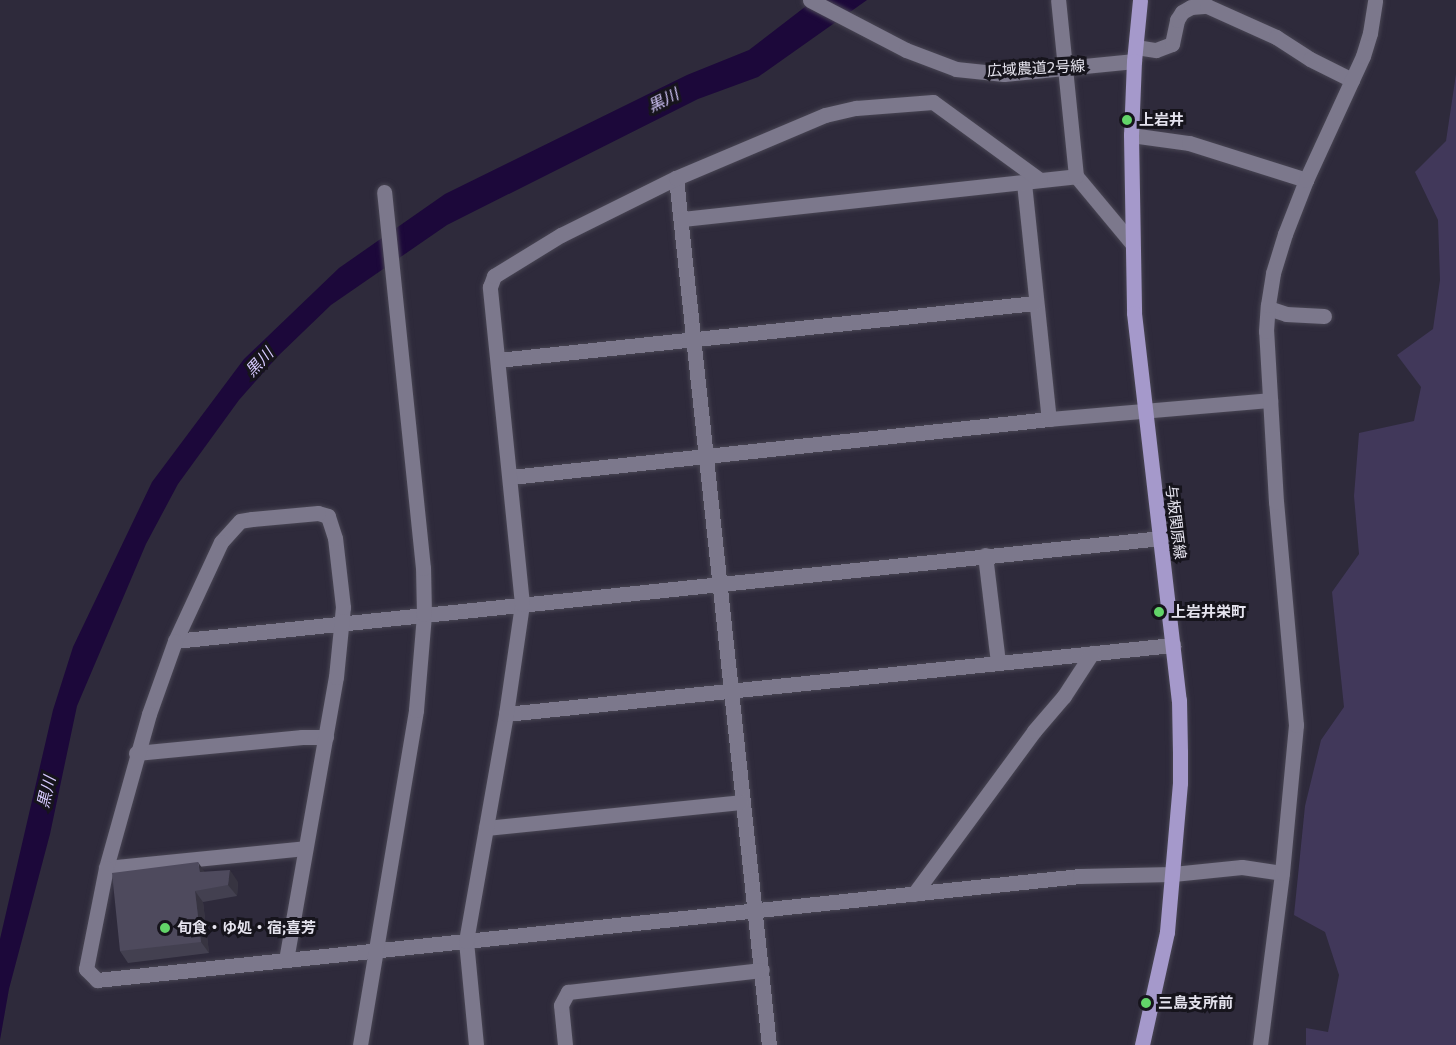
<!DOCTYPE html>
<html>
<head>
<meta charset="utf-8">
<style>
  body { margin:0 }
  #map { position:relative; width:1456px; height:1045px; overflow:hidden; background:#2e2a3b; font-family:Commissioner,"Noto Sans JP",sans-serif }
  div>[style] { position:absolute }
  .green>* { inset:0; background:#41385a }
  .water>* { inset:0; background:#1c083a }
  .roads { filter:drop-shadow(0 0 2px #484553) drop-shadow(0 0 2px #484553) }
  .minor>* { height:15px; margin:-7.5px; padding:0 7.5px; transform-origin:7.5px; border-radius:7.5px; background:#7c788c }
  .major>* { height:15px; margin:-7.5px; padding:0 7.5px; transform-origin:7.5px; border-radius:7.5px; background:#a599cb }
  .wall>* { inset:0; background:#434050 }
  .shaded-wall>* { inset:0; background:#373441 }
  .building>* { inset:0; background:#4e4a5d }
  .dots>* { width:16px; height:16px; translate:-50% -50%; box-sizing:border-box; border:3px solid #16141c; border-radius:50% }
  span { translate:-50% -50%; white-space:nowrap; text-align:center; line-height:1.15; -webkit-text-stroke:6px #16141c; paint-order:stroke }
  .street-label { font-size:15px; color:#e5e3ee }
  .poi-label { font-size:15px; color:#e5e3ee; font-weight:700 }
  .left { translate:0 -50%; text-align:left }
  .water-label { font-size:16px; color:#d6cafe; font-style:italic }
</style>
</head>
<body>
<div id="map">
  <div class="green">
    <i style="clip-path:polygon(1456px 74px,1456px 1045px,1306px 1045px,1306px 1028px,1328px 1032px,1339px 975px,1325px 932px,1294px 915px,1305px 806px,1321px 740px,1344px 707px,1332px 592px,1359px 554px,1354px 496px,1359px 433px,1414px 421px,1421px 387px,1397px 355px,1433px 329px,1440px 280px,1438px 220px,1415px 172px,1446px 141px)"></i>
  </div>
  <div class="water">
    <i style="clip-path:polygon(814px 0,867px 0,758px 77px,698px 99px,447px 225px,331px 305px,277px 357px,239px 400px,178px 484px,146px 544px,77px 706px,50px 834px,9px 989px,0 1040px,0 939px,53px 710px,73px 647px,152px 482px,244px 359px,339px 268px,445px 194px,687px 75px,749px 50px)"></i>
  </div>
  <div class="roads">
    <div class="minor">
      <i style="left:810px;top:0;width:108px;rotate:27.5deg"></i>
      <i style="left:906px;top:50px;width:53px;rotate:20.8deg"></i>
      <i style="left:956px;top:69px;width:48px;rotate:5.9deg"></i>
      <i style="left:1004px;top:74px;width:131px;rotate:-5.7deg"></i>
      <i style="left:1136px;top:47px;width:20px;rotate:9deg"></i>
      <i style="left:1156px;top:50px;width:17px;rotate:-21deg"></i>
      <i style="left:1172px;top:44px;width:25px;rotate:-78deg"></i>
      <i style="left:1177px;top:20px;width:9px;rotate:-58deg"></i>
      <i style="left:1182px;top:12px;width:10px;rotate:-29deg"></i>
      <i style="left:1191px;top:7px;width:16px;rotate:-4deg"></i>
      <i style="left:1207px;top:6px;width:76px;rotate:24.2deg"></i>
      <i style="left:1276px;top:37px;width:40px;rotate:32.9deg"></i>
      <i style="left:1310px;top:59px;width:47px;rotate:26.6deg"></i>
      <i style="left:1131px;top:135px;width:59px;rotate:7.9deg"></i>
      <i style="left:1189px;top:143px;width:123px;rotate:17.5deg"></i>
      <i style="left:1076px;top:176px;width:86px;rotate:50.2deg"></i>
      <i style="left:676px;top:178px;width:872px;rotate:83.88deg"></i>
      <i style="left:1024px;top:183px;width:237px;rotate:84deg"></i>
      <i style="left:683px;top:219px;width:395px;rotate:-6.2deg"></i>
      <i style="left:1076px;top:176px;width:177px;rotate:-95.8deg"></i>
      <i style="left:1268px;top:308px;width:19px;rotate:18deg"></i>
      <i style="left:1286px;top:314px;width:38px;rotate:3deg"></i>
      <i style="left:498px;top:360px;width:540px;rotate:-6.06deg"></i>
      <i style="left:511px;top:477px;width:541px;rotate:-6.15deg"></i>
      <i style="left:1049px;top:419px;width:222px;rotate:-4.9deg"></i>
      <i style="left:985px;top:555px;width:108px;rotate:83.1deg"></i>
      <i style="left:175px;top:641px;width:991px;rotate:-5.96deg"></i>
      <i style="left:506px;top:714px;width:671px;rotate:-5.91deg"></i>
      <i style="left:136px;top:753px;width:167px;rotate:-5.5deg"></i>
      <i style="left:302px;top:737px;width:24px"></i>
      <i style="left:486px;top:828px;width:256px;rotate:-5.8deg"></i>
      <i style="left:106px;top:868px;width:200px;rotate:-5.7deg"></i>
      <i style="left:914px;top:894px;width:202px;rotate:-53.6deg"></i>
      <i style="left:1034px;top:731px;width:46px;rotate:-49.4deg"></i>
      <i style="left:1064px;top:696px;width:51px;rotate:-56.9deg"></i>
      <i style="left:286px;top:960px;width:287px;rotate:-80deg"></i>
      <i style="left:336px;top:677px;width:70px;rotate:-84.3deg"></i>
      <i style="left:343px;top:607px;width:69px;rotate:-96.6deg"></i>
      <i style="left:335px;top:538px;width:23px;rotate:-108deg"></i>
      <i style="left:328px;top:516px;width:10px;rotate:-163deg"></i>
      <i style="left:318px;top:513px;width:66px;rotate:174.8deg"></i>
      <i style="left:252px;top:519px;width:12px;rotate:171deg"></i>
      <i style="left:240px;top:521px;width:28px;rotate:132deg"></i>
      <i style="left:221px;top:542px;width:109px;rotate:114.9deg"></i>
      <i style="left:175px;top:641px;width:77px;rotate:109.6deg"></i>
      <i style="left:149px;top:714px;width:160px;rotate:105.6deg"></i>
      <i style="left:106px;top:868px;width:103px;rotate:101.2deg"></i>
      <i style="left:86px;top:969px;width:16px;rotate:45deg"></i>
      <i style="left:97px;top:980px;width:988px;rotate:-6.04deg"></i>
      <i style="left:1080px;top:876px;width:93px;rotate:-1.2deg"></i>
      <i style="left:1173px;top:874px;width:69px;rotate:-5.8deg"></i>
      <i style="left:1242px;top:867px;width:40px;rotate:8.5deg"></i>
      <i style="left:360px;top:1045px;width:340px;rotate:-80.5deg"></i>
      <i style="left:416px;top:710px;width:96px;rotate:-85.2deg"></i>
      <i style="left:424px;top:614px;width:46px;rotate:-91.2deg"></i>
      <i style="left:423px;top:568px;width:378px;rotate:-95.9deg"></i>
      <i style="left:476px;top:1045px;width:104px;rotate:-95.5deg"></i>
      <i style="left:466px;top:941px;width:230px;rotate:-80deg"></i>
      <i style="left:506px;top:714px;width:111px;rotate:-81.7deg"></i>
      <i style="left:522px;top:604px;width:319px;rotate:-95.8deg"></i>
      <i style="left:490px;top:287px;width:12px;rotate:-70deg"></i>
      <i style="left:494px;top:276px;width:79px;rotate:-31.5deg"></i>
      <i style="left:561px;top:235px;width:128px;rotate:-26.4deg"></i>
      <i style="left:676px;top:178px;width:162px;rotate:-22.9deg"></i>
      <i style="left:825px;top:115px;width:32px;rotate:-13deg"></i>
      <i style="left:856px;top:108px;width:77px;rotate:-4.5deg"></i>
      <i style="left:933px;top:102px;width:132px;rotate:36.1deg"></i>
      <i style="left:565px;top:1045px;width:40px;rotate:-95.7deg"></i>
      <i style="left:561px;top:1005px;width:15px;rotate:-62deg"></i>
      <i style="left:568px;top:992px;width:195px;rotate:-6.5deg"></i>
      <i style="left:1260px;top:1045px;width:173px;rotate:-82.7deg"></i>
      <i style="left:1282px;top:873px;width:149px;rotate:-84.6deg"></i>
      <i style="left:1296px;top:725px;width:224px;rotate:-95.1deg"></i>
      <i style="left:1276px;top:502px;width:171px;rotate:-93.3deg"></i>
      <i style="left:1266px;top:331px;width:26px;rotate:-86deg"></i>
      <i style="left:1268px;top:305px;width:32px;rotate:-81deg"></i>
      <i style="left:1273px;top:273px;width:41px;rotate:-72.9deg"></i>
      <i style="left:1285px;top:234px;width:58px;rotate:-68.7deg"></i>
      <i style="left:1306px;top:180px;width:136px;rotate:-65.3deg"></i>
      <i style="left:1363px;top:56px;width:24px;rotate:-73deg"></i>
      <i style="left:1370px;top:33px;width:33px;rotate:-81deg"></i>
    </div>
    <div class="major">
      <i style="left:1140px;top:0;width:61px;rotate:95.6deg"></i>
      <i style="left:1134px;top:61px;width:74px;rotate:92.3deg"></i>
      <i style="left:1131px;top:135px;width:178px;rotate:89deg"></i>
      <i style="left:1134px;top:313px;width:390px;rotate:83.4deg"></i>
      <i style="left:1179px;top:700px;width:52px;rotate:88.9deg"></i>
      <i style="left:1180px;top:752px;width:31px;rotate:90deg"></i>
      <i style="left:1180px;top:783px;width:150px;rotate:95deg"></i>
      <i style="left:1167px;top:932px;width:116px;rotate:102.5deg"></i>
    </div>
  </div>
  <div class="wall">
    <i style="clip-path:polygon(205px 872px,238px 882px,237px 896px,203px 902px,209px 953px,128px 963px,120px 951px)"></i>
  </div>
  <div class="shaded-wall">
    <i style="clip-path:polygon(198px 862px,206px 874px,200px 872px)"></i>
    <i style="clip-path:polygon(230px 870px,238px 882px,237px 896px,228px 885px)"></i>
    <i style="clip-path:polygon(195px 891px,203px 902px,209px 953px,201px 942px)"></i>
  </div>
  <div class="building">
    <i style="clip-path:polygon(198px 862px,200px 872px,230px 870px,228px 885px,195px 891px,201px 942px,120px 951px,112px 873px)"></i>
  </div>
  <div class="dots">
    <i style="left:1127px;top:120px;background:#62d469"></i>
    <i style="left:1159px;top:612px;background:#62d469"></i>
    <i style="left:165px;top:928px;background:#62d469"></i>
    <i style="left:1146px;top:1003px;background:#62d469"></i>
  </div>
  <div class="street-label">
    <span style="left:1036px;top:68px;rotate:-3deg">広域農道2号線</span>
    <span style="left:1176px;top:522px;rotate:83deg">与板関原線</span>
  </div>
  <div class="poi-label">
    <span class="left" style="left:1139px;top:120px">上岩井</span>
    <span class="left" style="left:1171px;top:612px">上岩井栄町</span>
    <span class="left" style="left:177px;top:928px">旬食・ゆ処・宿;喜芳</span>
    <span class="left" style="left:1158px;top:1003px">三島支所前</span>
  </div>
  <div class="water-label">
    <span style="left:663px;top:100px;rotate:-27deg">黒川</span>
    <span style="left:259px;top:362px;rotate:-47deg">黒川</span>
    <span style="left:46px;top:792px;rotate:-77deg">黒川</span>
  </div>
</div>
</body>
</html>
